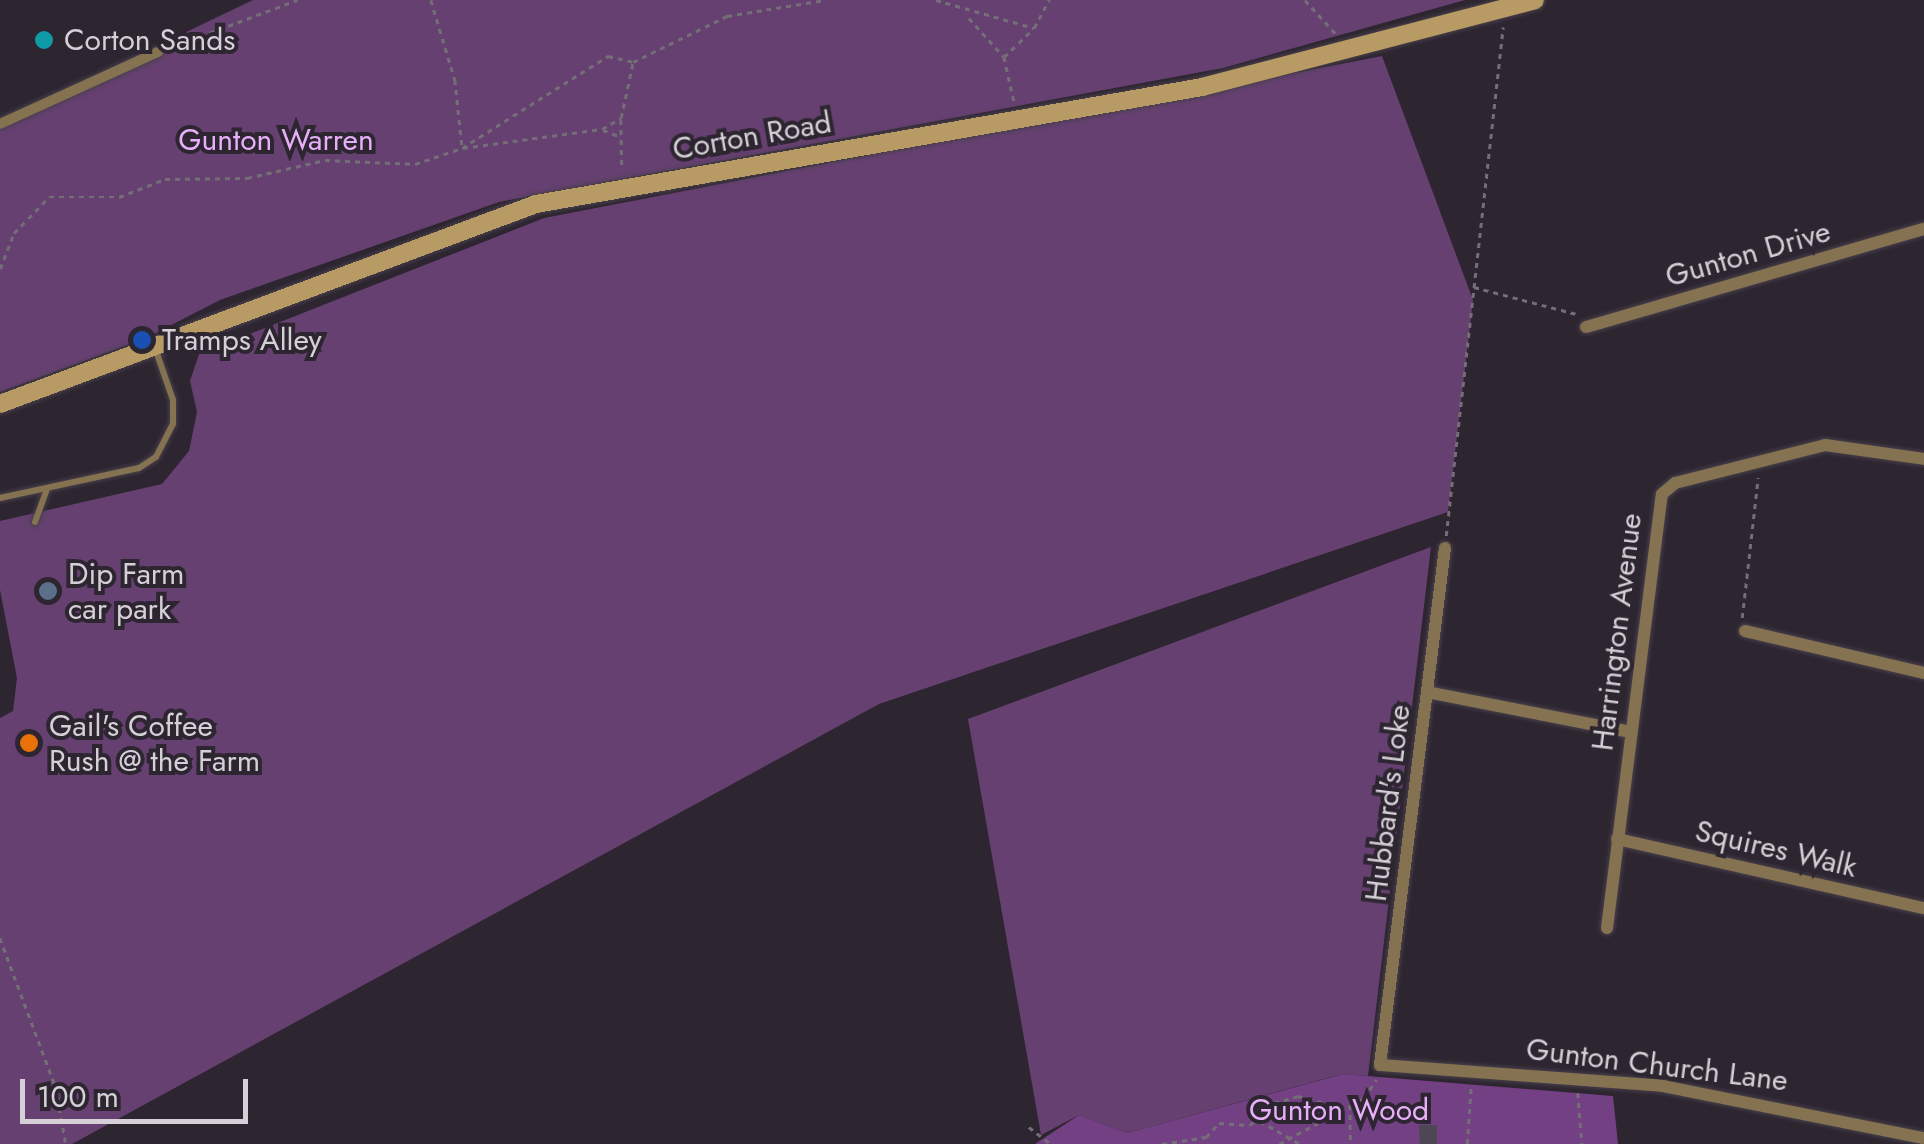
<!DOCTYPE html>
<html>
<head>
<meta charset="utf-8">
<style>
  body { margin:0 }
  #map { position:relative; width:1924px; height:1144px; overflow:hidden; background:#2d2530; font-family:Jost,sans-serif }
  div>[style] { position:absolute }
  .green>* { inset:0; background:#664071 }
  .forest>* { inset:0; background:#734183 }
  .building>* { inset:0; background:#4e4652 }
  .round { border-radius:50% }
  .path>* { height:2.5px; margin-top:-1.25px; transform-origin:0; background:repeating-linear-gradient(90deg,#746e77 0 5px,transparent 0 10px) }
  .roads { filter:drop-shadow(0 0 2px #48404b) drop-shadow(0 0 2px #48404b) }
  .service>* { height:6px; margin:-3px; padding:0 3px; transform-origin:3px; border-radius:3px; background:#847250 }
  .pedestrian>* { height:10px; margin:-5px; padding:0 5px; transform-origin:5px; border-radius:5px; background:#847250 }
  .minor>* { height:12px; margin:-6px; padding:0 6px; transform-origin:6px; border-radius:6px; background:#847250 }
  .secondary>* { height:18px; margin:-9px; padding:0 9px; transform-origin:9px; border-radius:9px; background:#b89b64 }
  .dots>* { width:28px; height:28px; translate:-50% -50%; box-sizing:border-box; border:5px solid #2d2530; border-radius:50% }
  span { translate:-50% -50%; white-space:nowrap; text-align:center; line-height:1.15; -webkit-text-stroke:8px #2d2530; paint-order:stroke }
  .poi-label { font-size:30px; color:#d5d0d7 }
  .left { translate:0 -50%; text-align:left }
  .street-label { font-size:30px; color:#d5d0d7 }
  .park-label { font-size:30px; color:#e7aef9 }
  .scale { position:absolute; left:20px; top:1079px; width:228px; height:45px; box-sizing:border-box; border:5px solid #d5d0d7; border-top:0; padding-left:12px; font-size:30px; line-height:35px; white-space:nowrap; color:#d5d0d7; -webkit-text-stroke:8px #2d2530; paint-order:stroke }
</style>
</head>
<body>
<div id="map">
  <div class="green">
    <i style="clip-path:polygon(253px 0,1465px 0,1223px 68px,499px 202px,220px 300px,146px 338px,0 392px,0 121px)"></i>
    <i style="clip-path:polygon(1382px 56px,1473px 300px,1448px 512px,879px 704px,72px 1144px,0 1144px,0 718px,13px 711px,17px 678px,0 590px,0 521px,162px 484px,189px 451px,197px 412px,190px 381px,199px 354px,544px 218px)"></i>
    <i style="clip-path:polygon(1431px 547px,1368px 1076px,1342px 1074px,1127px 1133px,1079px 1115px,1041px 1135px,968px 719px)"></i>
  </div>
  <div class="forest">
    <i style="clip-path:polygon(1343px 1074px,1613px 1096px,1618px 1144px,1035px 1144px,1079px 1115px,1127px 1133px)"></i>
  </div>
  <div class="building">
    <i class="round" style="left:17px;top:729px;width:22px;height:22px"></i>
    <i style="clip-path:polygon(1419px 1125px,1437px 1125px,1437px 1144px,1420px 1144px)"></i>
  </div>
  <div class="path">
    <i style="left:431px;top:0;width:84px;rotate:73.3deg"></i>
    <i style="left:455px;top:80px;width:66px;rotate:83.9deg"></i>
    <i style="left:936px;top:0;width:102px;rotate:15.9deg"></i>
    <i style="left:1034px;top:28px;width:32px;rotate:-62deg"></i>
    <i style="left:1305px;top:0;width:47px;rotate:47.6deg"></i>
    <i style="left:969px;top:18px;width:52px;rotate:48.1deg"></i>
    <i style="left:1004px;top:57px;width:45px;rotate:77.2deg"></i>
    <i style="left:172px;top:47px;width:134px;rotate:-20.6deg"></i>
    <i style="left:1004px;top:57px;width:40px;rotate:-44deg"></i>
    <i style="left:621px;top:120px;width:50px;rotate:88.9deg"></i>
    <i style="left:603px;top:130px;width:17px;rotate:21deg"></i>
    <i style="left:463px;top:148px;width:140px;rotate:-7.8deg"></i>
    <i style="left:602px;top:129px;width:22px;rotate:-30deg"></i>
    <i style="left:621px;top:118px;width:57px;rotate:-77.9deg"></i>
    <i style="left:633px;top:62px;width:105px;rotate:-26.1deg"></i>
    <i style="left:727px;top:16px;width:99px;rotate:-9.3deg"></i>
    <i style="left:0;top:269px;width:39px;rotate:-69deg"></i>
    <i style="left:14px;top:233px;width:50px;rotate:-45.8deg"></i>
    <i style="left:49px;top:197px;width:70px"></i>
    <i style="left:119px;top:197px;width:49px;rotate:-21.4deg"></i>
    <i style="left:165px;top:179px;width:82px;rotate:-0.7deg"></i>
    <i style="left:247px;top:178px;width:80px;rotate:-13deg"></i>
    <i style="left:325px;top:160px;width:90px;rotate:2.5deg"></i>
    <i style="left:415px;top:164px;width:50px;rotate:-18.8deg"></i>
    <i style="left:462px;top:148px;width:173px;rotate:-32.2deg"></i>
    <i style="left:608px;top:56px;width:26px;rotate:13deg"></i>
    <i style="left:1474px;top:287px;width:106px;rotate:14.8deg"></i>
    <i style="left:1446px;top:536px;width:512px;rotate:-83.61deg"></i>
    <i style="left:1742px;top:618px;width:141px;rotate:-83.5deg"></i>
    <i style="left:0;top:938px;width:160px;rotate:69.5deg"></i>
    <i style="left:56px;top:1088px;width:57px;rotate:79.9deg"></i>
    <i style="left:1578px;top:1093px;width:51px;rotate:85.5deg"></i>
    <i style="left:1350px;top:1105px;width:39px;rotate:89deg"></i>
    <i style="left:1260px;top:1121px;width:46px;rotate:29.9deg"></i>
    <i style="left:1029px;top:1127px;width:28px;rotate:38deg"></i>
    <i style="left:1162px;top:1144px;width:45px;rotate:-9deg"></i>
    <i style="left:1206px;top:1137px;width:19px;rotate:-47deg"></i>
    <i style="left:1219px;top:1123px;width:31px;rotate:4deg"></i>
    <i style="left:1250px;top:1125px;width:33px;rotate:-43deg"></i>
    <i style="left:1274px;top:1103px;width:25px;rotate:-16deg"></i>
    <i style="left:1298px;top:1096px;width:44px;rotate:14.3deg"></i>
    <i style="left:1279px;top:1144px;width:97px;rotate:-28.4deg"></i>
    <i style="left:1364px;top:1098px;width:22px;rotate:-56deg"></i>
    <i style="left:1467px;top:1144px;width:57px;rotate:-86deg"></i>
  </div>
  <div class="roads">
    <div class="service">
      <i style="left:0;top:498px;width:142px;rotate:-12.2deg"></i>
      <i style="left:139px;top:468px;width:20px;rotate:-33deg"></i>
      <i style="left:156px;top:457px;width:37px;rotate:-63deg"></i>
      <i style="left:173px;top:424px;width:24px;rotate:-90deg"></i>
      <i style="left:173px;top:400px;width:55px;rotate:-109.1deg"></i>
      <i style="left:35px;top:522px;width:33px;rotate:-70deg"></i>
    </div>
    <div class="pedestrian">
      <i style="left:0;top:124px;width:174px;rotate:-24.5deg"></i>
    </div>
    <div class="minor">
      <i style="left:1586px;top:327px;width:352px;rotate:-16.2deg"></i>
      <i style="left:1445px;top:548px;width:521px;rotate:97.17deg"></i>
      <i style="left:1380px;top:1065px;width:284px;rotate:4.2deg"></i>
      <i style="left:1663px;top:1086px;width:266px;rotate:11.3deg"></i>
      <i style="left:1745px;top:631px;width:184px;rotate:13.2deg"></i>
      <i style="left:1427px;top:692px;width:207px;rotate:11.1deg"></i>
      <i style="left:1617px;top:839px;width:315px;rotate:12.7deg"></i>
      <i style="left:1607px;top:928px;width:437px;rotate:-82.8deg"></i>
      <i style="left:1662px;top:494px;width:17px;rotate:-40deg"></i>
      <i style="left:1675px;top:483px;width:155px;rotate:-14.2deg"></i>
      <i style="left:1825px;top:445px;width:100px;rotate:8deg"></i>
    </div>
    <div class="secondary">
      <i style="left:0;top:404px;width:572px;rotate:-20.46deg"></i>
      <i style="left:536px;top:204px;width:676px;rotate:-9.96deg"></i>
      <i style="left:1202px;top:87px;width:344px;rotate:-14.6deg"></i>
    </div>
  </div>
  <div class="dots">
    <i style="left:44px;top:40px;background:#0f9aa8"></i>
    <i style="left:142px;top:340px;background:#1a4fb4"></i>
    <i style="left:48px;top:591px;background:#5c6f8a"></i>
    <i style="left:29px;top:743px;background:#e8710a"></i>
  </div>
  <div class="poi-label">
    <span class="left" style="left:64px;top:40px">Corton Sands</span>
    <span class="left" style="left:162px;top:340px">Tramps Alley</span>
    <span class="left" style="left:68px;top:591px">Dip Farm<br>car park</span>
    <span class="left" style="left:49px;top:743px">Gail's Coffee<br>Rush @ the Farm</span>
  </div>
  <div class="street-label">
    <span style="left:752px;top:136px;rotate:-10deg">Corton Road</span>
    <span style="left:1748px;top:254px;rotate:-16deg">Gunton Drive</span>
    <span style="left:1617px;top:632px;rotate:-83deg">Harrington Avenue</span>
    <span style="left:1388px;top:803px;rotate:-83deg">Hubbard's Loke</span>
    <span style="left:1776px;top:849px;rotate:13deg">Squires Walk</span>
    <span style="left:1657px;top:1065px;rotate:7deg">Gunton Church Lane</span>
  </div>
  <div class="park-label">
    <span style="left:276px;top:140px">Gunton Warren</span>
    <span style="left:1339px;top:1110px">Gunton Wood</span>
  </div>
  <div class="scale">100 m</div>
</div>
</body>
</html>
